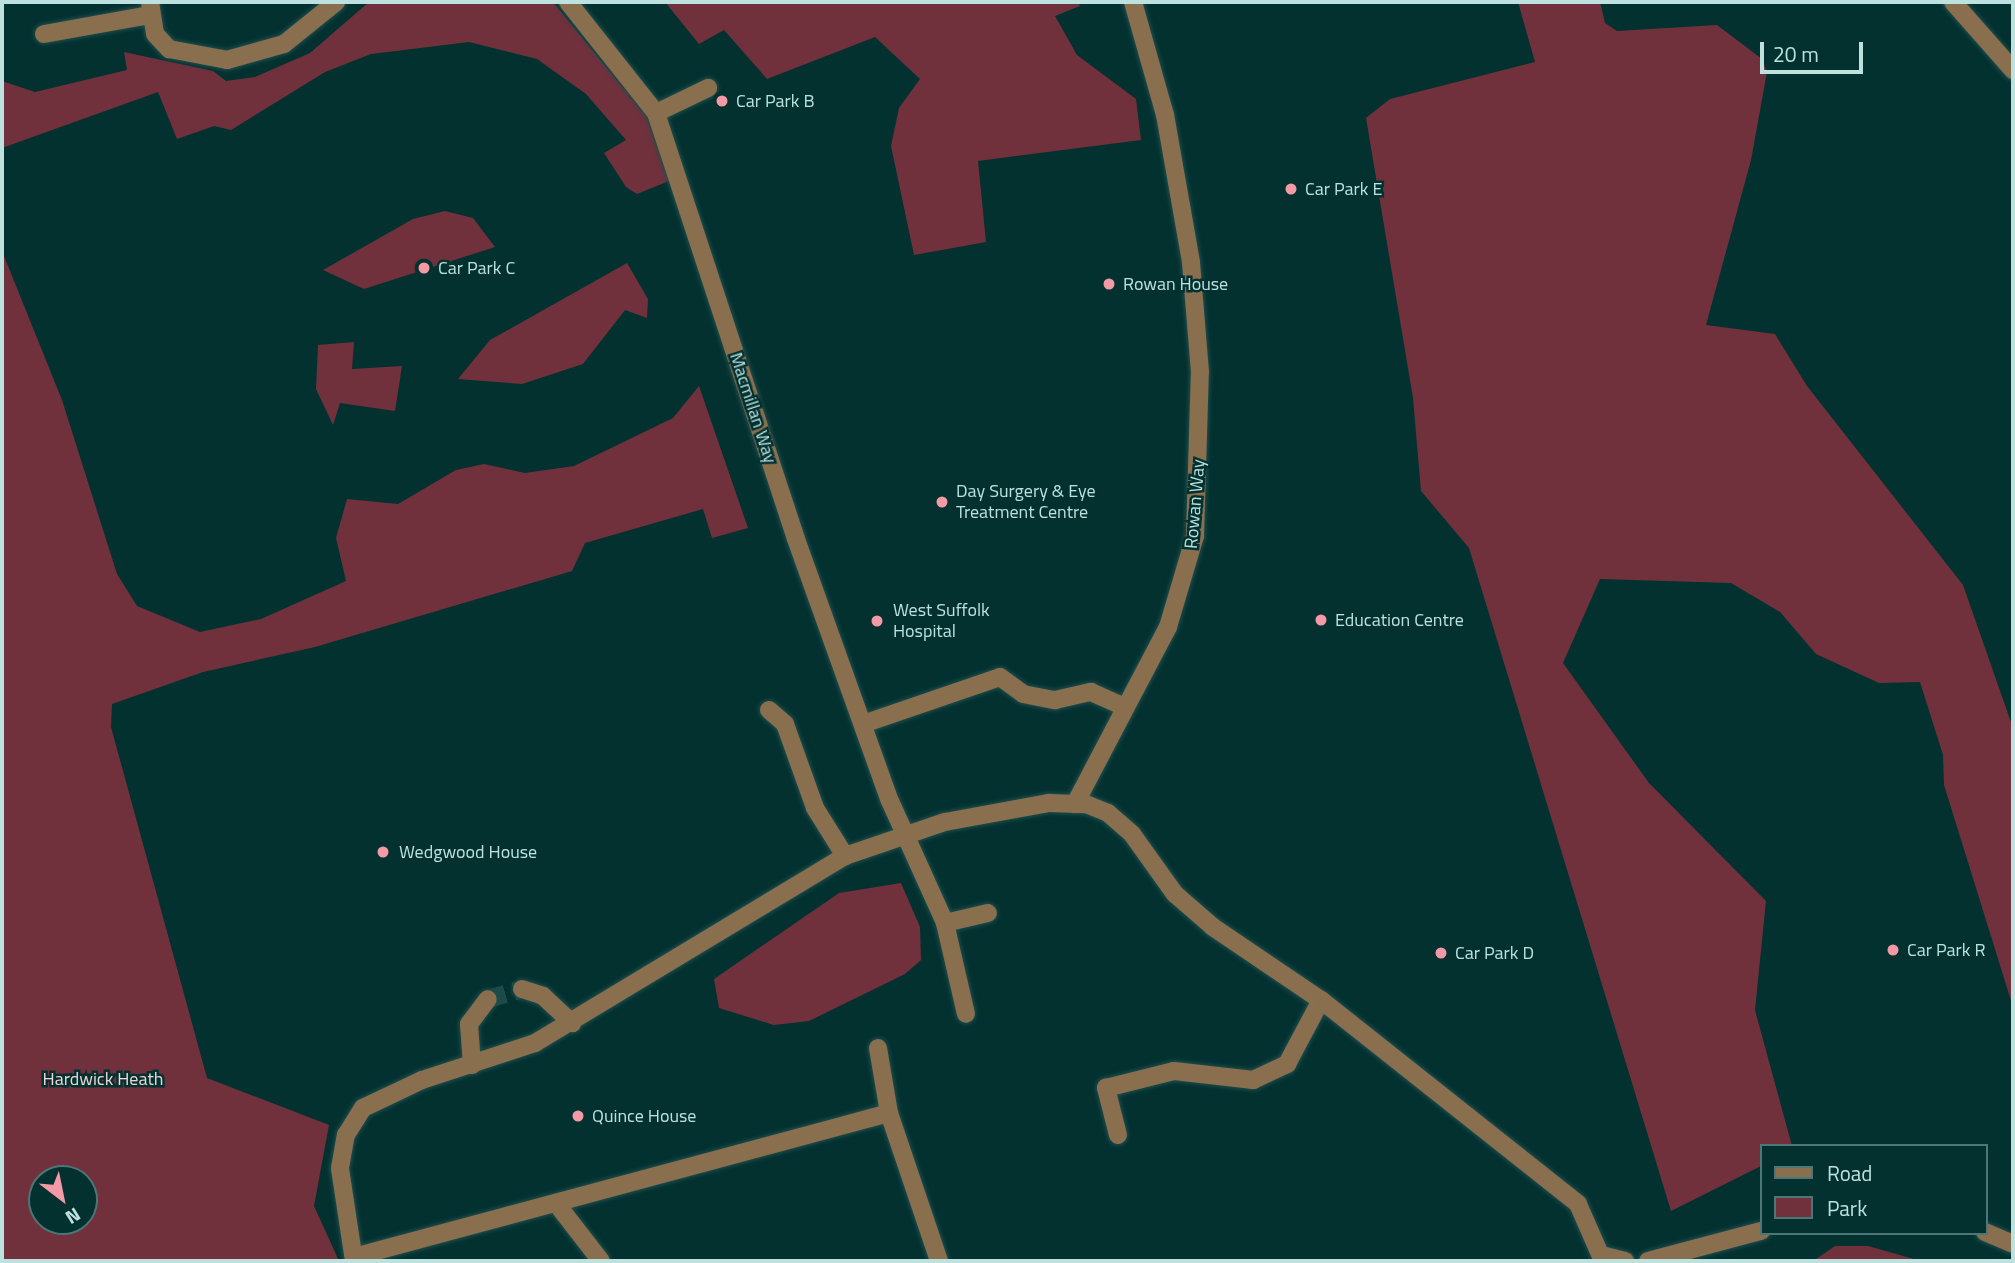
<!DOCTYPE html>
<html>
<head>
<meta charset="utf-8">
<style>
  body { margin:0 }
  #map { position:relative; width:2015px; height:1263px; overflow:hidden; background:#023130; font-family:"Titillium Web",sans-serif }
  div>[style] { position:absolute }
  .green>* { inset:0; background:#71313c }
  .minor-tunnel>* { height:18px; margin-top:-9px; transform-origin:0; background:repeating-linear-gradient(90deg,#1e4b4a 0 18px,transparent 0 27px) }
  .roads { filter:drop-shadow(0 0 2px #204d4c) drop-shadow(0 0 2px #204d4c) }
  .minor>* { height:18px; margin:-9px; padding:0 9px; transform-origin:9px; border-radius:9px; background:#8a6f4f }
  .dots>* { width:19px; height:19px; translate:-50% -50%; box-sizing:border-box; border:4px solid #023130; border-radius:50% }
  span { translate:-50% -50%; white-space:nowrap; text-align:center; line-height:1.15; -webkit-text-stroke:5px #023130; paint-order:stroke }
  .poi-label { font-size:18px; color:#bce1df }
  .left { translate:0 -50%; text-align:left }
  .street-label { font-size:18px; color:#bce1df }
  .park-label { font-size:18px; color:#f1d5d7 }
  .frame { position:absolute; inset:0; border:4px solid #bce1df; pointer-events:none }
  .legend { position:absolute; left:1760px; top:1144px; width:228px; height:91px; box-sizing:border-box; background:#023130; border:2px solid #4c7776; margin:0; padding:9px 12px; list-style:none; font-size:21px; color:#bce1df }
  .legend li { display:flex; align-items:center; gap:14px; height:35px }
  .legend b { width:35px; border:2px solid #4c7776 }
  .north { position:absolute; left:28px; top:1165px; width:70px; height:70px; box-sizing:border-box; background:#023130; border:2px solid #4c7776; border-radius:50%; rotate:148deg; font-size:19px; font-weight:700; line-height:28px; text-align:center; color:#bce1df }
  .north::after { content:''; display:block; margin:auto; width:24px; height:32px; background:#f49aa6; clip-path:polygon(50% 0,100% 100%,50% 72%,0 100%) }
  .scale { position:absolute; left:1760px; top:42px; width:103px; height:32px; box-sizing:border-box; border:4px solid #bce1df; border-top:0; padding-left:9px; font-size:21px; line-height:24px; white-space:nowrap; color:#bce1df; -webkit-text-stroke:5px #023130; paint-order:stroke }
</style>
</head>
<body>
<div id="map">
  <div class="green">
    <i style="clip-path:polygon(369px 2px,553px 2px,652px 123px,669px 181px,637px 194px,626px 187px,604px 153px,626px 140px,586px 94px,537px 59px,469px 42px,371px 54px,325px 72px,231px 130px,214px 126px,177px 139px,158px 92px,2px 148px,2px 81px,35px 92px,127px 70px,124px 52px,213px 71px,226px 81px,255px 77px,310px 53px)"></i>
    <i style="clip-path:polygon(665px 2px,1078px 2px,1080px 6px,1055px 16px,1077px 55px,1136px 99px,1141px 140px,978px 161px,986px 242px,914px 255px,891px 146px,899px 108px,920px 79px,875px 37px,767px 79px,724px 30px,699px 44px)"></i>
    <i style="clip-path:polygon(1518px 2px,1600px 2px,1605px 23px,1617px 31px,1717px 25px,1762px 59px,1767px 72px,1751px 160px,1706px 325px,1775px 334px,1807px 386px,1963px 585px,2013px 728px,2013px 1007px,1944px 785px,1943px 755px,1920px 682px,1879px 683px,1816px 654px,1780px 612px,1731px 583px,1600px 579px,1563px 663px,1649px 783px,1766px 901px,1755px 1010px,1792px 1146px,1761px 1146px,1761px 1166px,1671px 1211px,1469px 548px,1421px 491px,1413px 398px,1366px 118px,1390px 99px,1535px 62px)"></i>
    <i style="clip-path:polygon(445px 211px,473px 218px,495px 247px,364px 289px,323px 270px,413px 219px)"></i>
    <i style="clip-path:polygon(evenodd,2px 251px,62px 400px,117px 574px,137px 606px,200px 632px,261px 619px,346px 581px,336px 538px,347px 499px,398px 504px,456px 470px,484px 464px,525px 473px,574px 466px,673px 418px,699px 386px,748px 528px,712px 538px,703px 509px,585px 543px,572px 571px,315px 647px,203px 672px,112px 704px,111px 727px,207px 1078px,329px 1125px,314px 1206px,339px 1261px,2px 1261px,2px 251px,84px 1179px,84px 1221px,42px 1221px,42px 1179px,84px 1179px)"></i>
    <i style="clip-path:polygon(627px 263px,648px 299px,647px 318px,625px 310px,583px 364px,522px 384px,458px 379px,490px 340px)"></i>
    <i style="clip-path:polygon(354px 342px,352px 369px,402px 366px,395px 411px,340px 403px,333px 425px,316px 389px,318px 345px)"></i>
    <i style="clip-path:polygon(901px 883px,920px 927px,921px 960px,905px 974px,809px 1021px,774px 1025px,719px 1008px,714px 979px,839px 893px)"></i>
    <i style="clip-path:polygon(1835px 1246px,1868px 1246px,1921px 1261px,1813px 1261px)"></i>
  </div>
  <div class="minor-tunnel">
    <i style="left:488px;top:999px;width:35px;rotate:-16deg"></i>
  </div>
  <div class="roads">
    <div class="minor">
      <i style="left:150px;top:2px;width:32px;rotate:81deg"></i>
      <i style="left:155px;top:34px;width:21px;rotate:47deg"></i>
      <i style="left:169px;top:49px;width:59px;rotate:10.7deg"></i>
      <i style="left:227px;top:60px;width:59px;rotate:-15.7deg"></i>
      <i style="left:284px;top:44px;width:67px;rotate:-38.9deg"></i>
      <i style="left:568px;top:2px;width:142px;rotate:51.6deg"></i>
      <i style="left:656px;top:113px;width:448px;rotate:71.8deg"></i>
      <i style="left:796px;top:539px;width:278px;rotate:70.3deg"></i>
      <i style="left:890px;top:801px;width:134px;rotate:65.7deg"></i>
      <i style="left:945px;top:923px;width:93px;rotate:77deg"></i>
      <i style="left:1953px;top:2px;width:91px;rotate:48.6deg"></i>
      <i style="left:44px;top:34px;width:108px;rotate:-10.2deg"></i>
      <i style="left:656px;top:113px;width:58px;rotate:-25.7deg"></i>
      <i style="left:769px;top:710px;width:21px;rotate:41deg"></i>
      <i style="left:785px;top:724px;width:89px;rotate:70.3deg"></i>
      <i style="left:815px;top:808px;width:57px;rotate:58deg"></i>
      <i style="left:863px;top:724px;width:145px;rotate:-18.9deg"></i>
      <i style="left:1000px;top:677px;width:29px;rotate:36deg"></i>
      <i style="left:1023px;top:694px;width:33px;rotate:11deg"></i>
      <i style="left:1055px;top:700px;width:37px;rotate:-13deg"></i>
      <i style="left:1091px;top:692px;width:36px;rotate:24deg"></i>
      <i style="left:1075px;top:804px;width:200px;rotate:-62.3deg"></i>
      <i style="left:1168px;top:627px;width:95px;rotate:-73.5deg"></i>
      <i style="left:1195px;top:536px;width:164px;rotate:-88.3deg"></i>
      <i style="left:1200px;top:372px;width:110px;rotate:-94.7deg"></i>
      <i style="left:1191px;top:262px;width:149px;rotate:-100deg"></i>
      <i style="left:1165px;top:115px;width:117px;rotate:-105.8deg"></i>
      <i style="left:945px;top:923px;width:44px;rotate:-13.1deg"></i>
      <i style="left:522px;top:989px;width:22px;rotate:18deg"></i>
      <i style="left:543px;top:996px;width:40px;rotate:43deg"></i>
      <i style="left:878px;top:1048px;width:66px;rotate:80.4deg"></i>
      <i style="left:889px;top:1113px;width:156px;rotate:71.3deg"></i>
      <i style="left:472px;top:1065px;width:41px;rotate:-94.2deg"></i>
      <i style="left:469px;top:1024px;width:31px;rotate:-53deg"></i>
      <i style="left:1118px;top:1135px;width:49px;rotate:-104.3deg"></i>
      <i style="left:1106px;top:1088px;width:70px;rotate:-14deg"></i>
      <i style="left:1174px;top:1071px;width:80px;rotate:6.5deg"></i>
      <i style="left:1253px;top:1080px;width:38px;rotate:-25deg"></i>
      <i style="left:1287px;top:1064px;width:72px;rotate:-62deg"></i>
      <i style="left:556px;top:1203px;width:73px;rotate:52.2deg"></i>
      <i style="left:1985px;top:1232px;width:30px;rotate:23deg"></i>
      <i style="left:1601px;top:1255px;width:25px;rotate:14deg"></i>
      <i style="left:354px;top:1257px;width:554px;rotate:-15.06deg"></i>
      <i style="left:354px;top:1261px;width:94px;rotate:-98.6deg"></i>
      <i style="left:340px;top:1168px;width:34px;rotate:-80deg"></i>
      <i style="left:346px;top:1135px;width:32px;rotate:-58deg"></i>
      <i style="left:363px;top:1108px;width:65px;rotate:-25.4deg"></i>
      <i style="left:422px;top:1080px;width:119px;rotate:-18.1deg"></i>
      <i style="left:535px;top:1043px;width:362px;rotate:-31.1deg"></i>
      <i style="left:845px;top:856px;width:106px;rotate:-18.8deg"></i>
      <i style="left:945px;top:822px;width:106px;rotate:-10.4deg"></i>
      <i style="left:1049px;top:803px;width:37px;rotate:2deg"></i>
      <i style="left:1086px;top:804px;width:24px;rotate:22deg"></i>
      <i style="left:1108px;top:813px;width:32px;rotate:41deg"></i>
      <i style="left:1132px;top:834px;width:74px;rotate:54.4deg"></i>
      <i style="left:1175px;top:894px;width:50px;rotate:41deg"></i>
      <i style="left:1213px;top:927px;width:130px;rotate:34.1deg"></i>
      <i style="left:1321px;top:1000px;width:328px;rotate:38.4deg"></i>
      <i style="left:1578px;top:1204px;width:62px;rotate:66.3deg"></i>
      <i style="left:1648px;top:1261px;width:117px;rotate:-14.9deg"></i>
    </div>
  </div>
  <div class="dots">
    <i style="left:722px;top:101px;background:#f49aa6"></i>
    <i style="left:1291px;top:189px;background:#f49aa6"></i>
    <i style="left:424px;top:268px;background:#f49aa6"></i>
    <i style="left:1109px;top:284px;background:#f49aa6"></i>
    <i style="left:942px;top:502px;background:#f49aa6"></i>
    <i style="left:1321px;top:620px;background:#f49aa6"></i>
    <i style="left:877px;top:621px;background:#f49aa6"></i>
    <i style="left:383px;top:852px;background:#f49aa6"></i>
    <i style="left:1893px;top:950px;background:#f49aa6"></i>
    <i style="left:1441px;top:953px;background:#f49aa6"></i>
    <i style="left:578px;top:1116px;background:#f49aa6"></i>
  </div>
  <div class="poi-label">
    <span class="left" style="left:736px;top:101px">Car Park B</span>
    <span class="left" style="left:1305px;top:189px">Car Park E</span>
    <span class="left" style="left:438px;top:268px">Car Park C</span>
    <span class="left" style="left:1123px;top:284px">Rowan House</span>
    <span class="left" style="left:956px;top:502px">Day Surgery &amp; Eye<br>Treatment Centre</span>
    <span class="left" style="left:893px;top:621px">West Suffolk<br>Hospital</span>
    <span class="left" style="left:1335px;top:620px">Education Centre</span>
    <span class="left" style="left:399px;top:852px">Wedgwood House</span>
    <span class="left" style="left:1907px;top:950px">Car Park R</span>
    <span class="left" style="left:1455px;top:953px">Car Park D</span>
    <span class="left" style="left:592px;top:1116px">Quince House</span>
  </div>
  <div class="street-label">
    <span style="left:753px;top:408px;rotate:72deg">Macmillan Way</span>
    <span style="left:1195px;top:504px;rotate:-85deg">Rowan Way</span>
  </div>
  <div class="park-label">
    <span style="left:103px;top:1079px">Hardwick Heath</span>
  </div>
  <div class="frame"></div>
  <ul class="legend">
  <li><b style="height:9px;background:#8a6f4f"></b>Road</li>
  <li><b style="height:19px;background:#71313c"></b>Park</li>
  </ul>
  <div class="north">N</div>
  <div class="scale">20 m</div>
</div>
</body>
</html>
